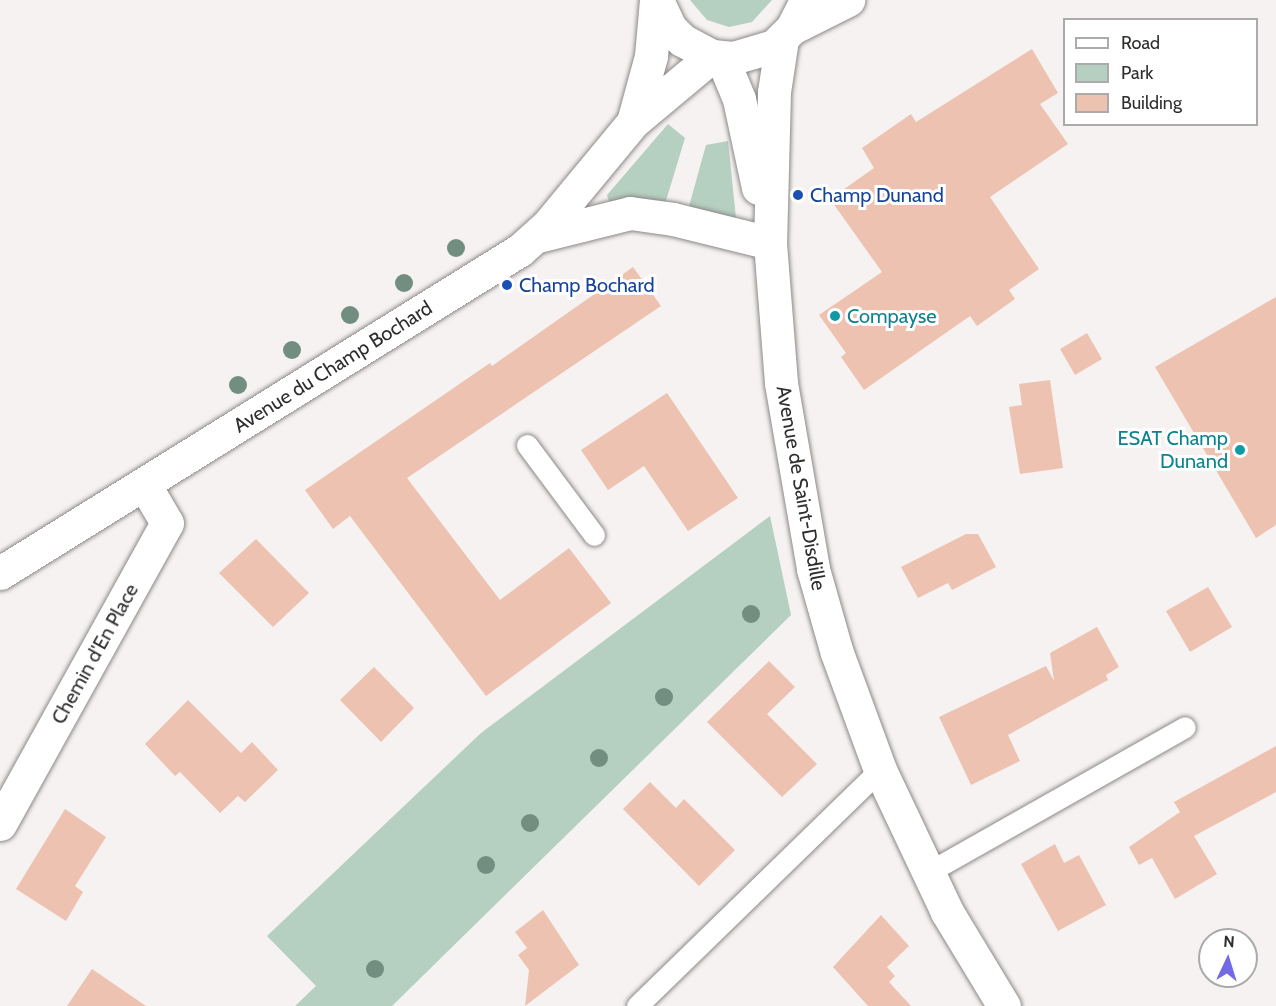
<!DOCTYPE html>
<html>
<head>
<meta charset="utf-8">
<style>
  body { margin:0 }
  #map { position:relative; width:1276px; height:1006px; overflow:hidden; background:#f5f2f1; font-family:Cabin,sans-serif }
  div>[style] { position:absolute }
  .green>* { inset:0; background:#b5cfc0 }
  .building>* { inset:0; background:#edc2b0 }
  .roads { filter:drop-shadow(0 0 2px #8c8987) drop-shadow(0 0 2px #8c8987) }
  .service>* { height:21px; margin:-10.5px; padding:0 10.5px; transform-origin:10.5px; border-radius:10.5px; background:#fff }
  .minor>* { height:33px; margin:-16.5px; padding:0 16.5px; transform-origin:16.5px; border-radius:16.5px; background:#fff }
  .trees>* { width:18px; height:18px; margin:-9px; border-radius:50%; background:#728e81 }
  .dots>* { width:16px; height:16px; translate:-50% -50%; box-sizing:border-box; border:3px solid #fff; border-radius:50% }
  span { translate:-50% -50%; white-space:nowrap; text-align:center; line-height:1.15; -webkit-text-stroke:6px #fff; paint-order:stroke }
  .transit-label { font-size:20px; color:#164399 }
  .left { translate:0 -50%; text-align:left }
  .culture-label { font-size:20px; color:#0d838f }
  .right { translate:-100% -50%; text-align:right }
  .street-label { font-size:20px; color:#2f2e2d }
  .legend { position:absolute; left:1063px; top:18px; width:195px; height:108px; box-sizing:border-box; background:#fff; border:2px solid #acabab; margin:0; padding:8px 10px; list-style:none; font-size:18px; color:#2f2e2d }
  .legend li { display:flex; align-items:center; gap:12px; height:30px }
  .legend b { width:30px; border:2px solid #acabab }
  .north { position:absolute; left:1198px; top:928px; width:60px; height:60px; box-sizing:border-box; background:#fff; border:2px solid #acabab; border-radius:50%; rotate:4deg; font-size:16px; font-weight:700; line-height:24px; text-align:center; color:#2f2e2d }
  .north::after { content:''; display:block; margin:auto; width:21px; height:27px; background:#7369e4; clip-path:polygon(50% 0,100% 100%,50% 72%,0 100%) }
</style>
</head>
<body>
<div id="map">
  <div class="green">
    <i style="clip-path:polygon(690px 0,772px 0,752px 22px,729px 27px,707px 20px)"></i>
    <i style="clip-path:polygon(668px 124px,685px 138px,665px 204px,609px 202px,607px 195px)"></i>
    <i style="clip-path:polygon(728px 141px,736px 218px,688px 210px,706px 145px)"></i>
    <i style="clip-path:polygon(770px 516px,791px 615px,392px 1006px,295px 1006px,316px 986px,267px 936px,481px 733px)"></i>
  </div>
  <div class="building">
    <i style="clip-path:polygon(1032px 49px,1058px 93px,1040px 104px,1068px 144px,990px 197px,1039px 269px,1009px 290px,1015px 299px,977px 326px,970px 316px,864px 390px,841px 357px,846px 353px,819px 315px,882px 272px,830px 199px,874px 168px,862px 148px,911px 114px,916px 122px)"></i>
    <i style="clip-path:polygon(633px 267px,661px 306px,407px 478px,500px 600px,569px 548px,611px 603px,486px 696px,350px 516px,333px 529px,305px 490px,490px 363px,492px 366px)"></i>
    <i style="clip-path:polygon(1276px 297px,1276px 525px,1256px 538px,1155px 367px)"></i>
    <i style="clip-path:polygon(1087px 333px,1102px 359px,1075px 375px,1060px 349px)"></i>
    <i style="clip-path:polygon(1050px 380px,1063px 468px,1020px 474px,1009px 407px,1022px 405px,1019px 384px)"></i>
    <i style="clip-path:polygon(667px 393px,738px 498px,688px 531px,644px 466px,608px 490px,581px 450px)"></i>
    <i style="clip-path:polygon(966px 534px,978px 534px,996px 567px,952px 590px,948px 583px,918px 598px,901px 567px)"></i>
    <i style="clip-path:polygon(256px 539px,309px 593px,273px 627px,219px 573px)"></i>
    <i style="clip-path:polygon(1208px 587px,1232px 627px,1190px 652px,1166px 611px)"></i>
    <i style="clip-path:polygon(1097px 627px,1119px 667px,1106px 675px,1108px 680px,1008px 735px,1020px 761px,971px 785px,939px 717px,1046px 666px,1054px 681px,1050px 653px)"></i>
    <i style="clip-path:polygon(769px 661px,795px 687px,767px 714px,817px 764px,782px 797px,707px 722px)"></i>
    <i style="clip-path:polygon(374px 667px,414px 708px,381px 742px,340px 700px)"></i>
    <i style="clip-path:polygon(188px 700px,241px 753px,252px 742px,278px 770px,245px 802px,238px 796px,220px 813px,180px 772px,175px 776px,145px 744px)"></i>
    <i style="clip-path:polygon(1276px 746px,1276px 792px,1194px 836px,1217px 874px,1175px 899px,1152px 858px,1139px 865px,1129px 847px,1180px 812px,1174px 802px)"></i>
    <i style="clip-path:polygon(650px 782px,676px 808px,684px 799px,735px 850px,699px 886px,623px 809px)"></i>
    <i style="clip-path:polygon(65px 809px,106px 837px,75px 886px,83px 892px,66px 921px,16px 889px)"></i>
    <i style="clip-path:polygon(1055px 844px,1064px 863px,1079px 855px,1106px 905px,1058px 931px,1021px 864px)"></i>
    <i style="clip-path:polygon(543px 910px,579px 965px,525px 1006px,529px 970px,518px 955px,527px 948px,515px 932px)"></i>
    <i style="clip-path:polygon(881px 915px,909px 946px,887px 967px,895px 976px,889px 982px,911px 1006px,868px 1006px,833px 967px)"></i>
    <i style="clip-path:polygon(92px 969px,146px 1006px,67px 1006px)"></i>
  </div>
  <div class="roads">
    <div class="service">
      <i style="left:527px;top:445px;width:112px;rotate:53.3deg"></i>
      <i style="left:927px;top:873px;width:296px;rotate:-29.5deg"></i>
      <i style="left:637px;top:1006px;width:339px;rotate:-44.2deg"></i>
    </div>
    <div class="minor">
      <i style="left:657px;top:0;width:31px;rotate:65deg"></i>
      <i style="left:670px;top:28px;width:17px;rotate:45deg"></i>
      <i style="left:682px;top:40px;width:34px;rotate:28deg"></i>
      <i style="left:712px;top:56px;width:21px;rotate:5deg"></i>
      <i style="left:733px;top:58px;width:43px;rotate:-16.3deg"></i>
      <i style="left:774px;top:46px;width:25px;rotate:-45deg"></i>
      <i style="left:792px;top:28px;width:31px;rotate:-63deg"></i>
      <i style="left:792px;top:28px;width:63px;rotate:-26.6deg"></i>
      <i style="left:782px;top:39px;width:54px;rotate:98.6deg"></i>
      <i style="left:774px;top:92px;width:151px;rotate:91.5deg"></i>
      <i style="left:770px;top:243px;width:140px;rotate:85.5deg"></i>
      <i style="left:781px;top:383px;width:189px;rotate:80.2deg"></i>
      <i style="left:813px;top:569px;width:87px;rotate:74.1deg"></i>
      <i style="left:837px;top:653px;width:125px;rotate:69.8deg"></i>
      <i style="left:880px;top:770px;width:157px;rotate:64.7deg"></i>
      <i style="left:947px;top:912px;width:110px;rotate:58.8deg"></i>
      <i style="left:722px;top:58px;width:44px;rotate:67.5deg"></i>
      <i style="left:739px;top:99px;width:91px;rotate:77.9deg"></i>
      <i style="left:633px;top:122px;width:68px;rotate:-74.7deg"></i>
      <i style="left:651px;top:56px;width:56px;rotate:-84.9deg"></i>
      <i style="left:538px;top:236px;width:95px;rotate:-14deg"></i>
      <i style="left:630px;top:213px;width:43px;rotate:7.9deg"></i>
      <i style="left:673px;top:219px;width:100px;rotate:13.9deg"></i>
      <i style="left:0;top:573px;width:612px;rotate:-31.85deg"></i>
      <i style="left:520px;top:250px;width:36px;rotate:-42deg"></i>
      <i style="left:547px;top:226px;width:135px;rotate:-50.4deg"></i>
      <i style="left:633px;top:122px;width:103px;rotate:-39.9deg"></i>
      <i style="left:0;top:824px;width:344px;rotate:-61deg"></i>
      <i style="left:167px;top:523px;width:45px;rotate:-120.5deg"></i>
    </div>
  </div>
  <div class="trees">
    <i style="left:456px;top:248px"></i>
    <i style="left:404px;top:283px"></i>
    <i style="left:350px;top:315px"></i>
    <i style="left:292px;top:350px"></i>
    <i style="left:238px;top:385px"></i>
    <i style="left:751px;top:614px"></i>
    <i style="left:664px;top:697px"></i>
    <i style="left:599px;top:758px"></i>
    <i style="left:530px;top:823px"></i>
    <i style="left:486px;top:865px"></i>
    <i style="left:375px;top:969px"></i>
  </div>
  <div class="dots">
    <i style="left:798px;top:195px;background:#1a4fb4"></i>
    <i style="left:507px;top:285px;background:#1a4fb4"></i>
    <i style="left:835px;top:316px;background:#0f9aa8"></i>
    <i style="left:1240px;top:450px;background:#0f9aa8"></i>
  </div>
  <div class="transit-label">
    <span class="left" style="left:810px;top:195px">Champ Dunand</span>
    <span class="left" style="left:519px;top:285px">Champ Bochard</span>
  </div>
  <div class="culture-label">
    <span class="left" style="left:847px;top:316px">Compayse</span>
    <span class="right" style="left:1228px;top:450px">ESAT Champ<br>Dunand</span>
  </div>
  <div class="street-label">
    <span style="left:333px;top:367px;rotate:-32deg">Avenue du Champ Bochard</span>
    <span style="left:801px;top:488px;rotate:80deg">Avenue de Saint-Disdille</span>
    <span style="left:95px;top:654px;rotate:-61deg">Chemin d'En Place</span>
  </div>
  <ul class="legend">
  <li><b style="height:8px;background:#fff"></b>Road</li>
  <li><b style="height:16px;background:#b5cfc0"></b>Park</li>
  <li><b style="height:16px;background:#edc2b0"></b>Building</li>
  </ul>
  <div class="north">N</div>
</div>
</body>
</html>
